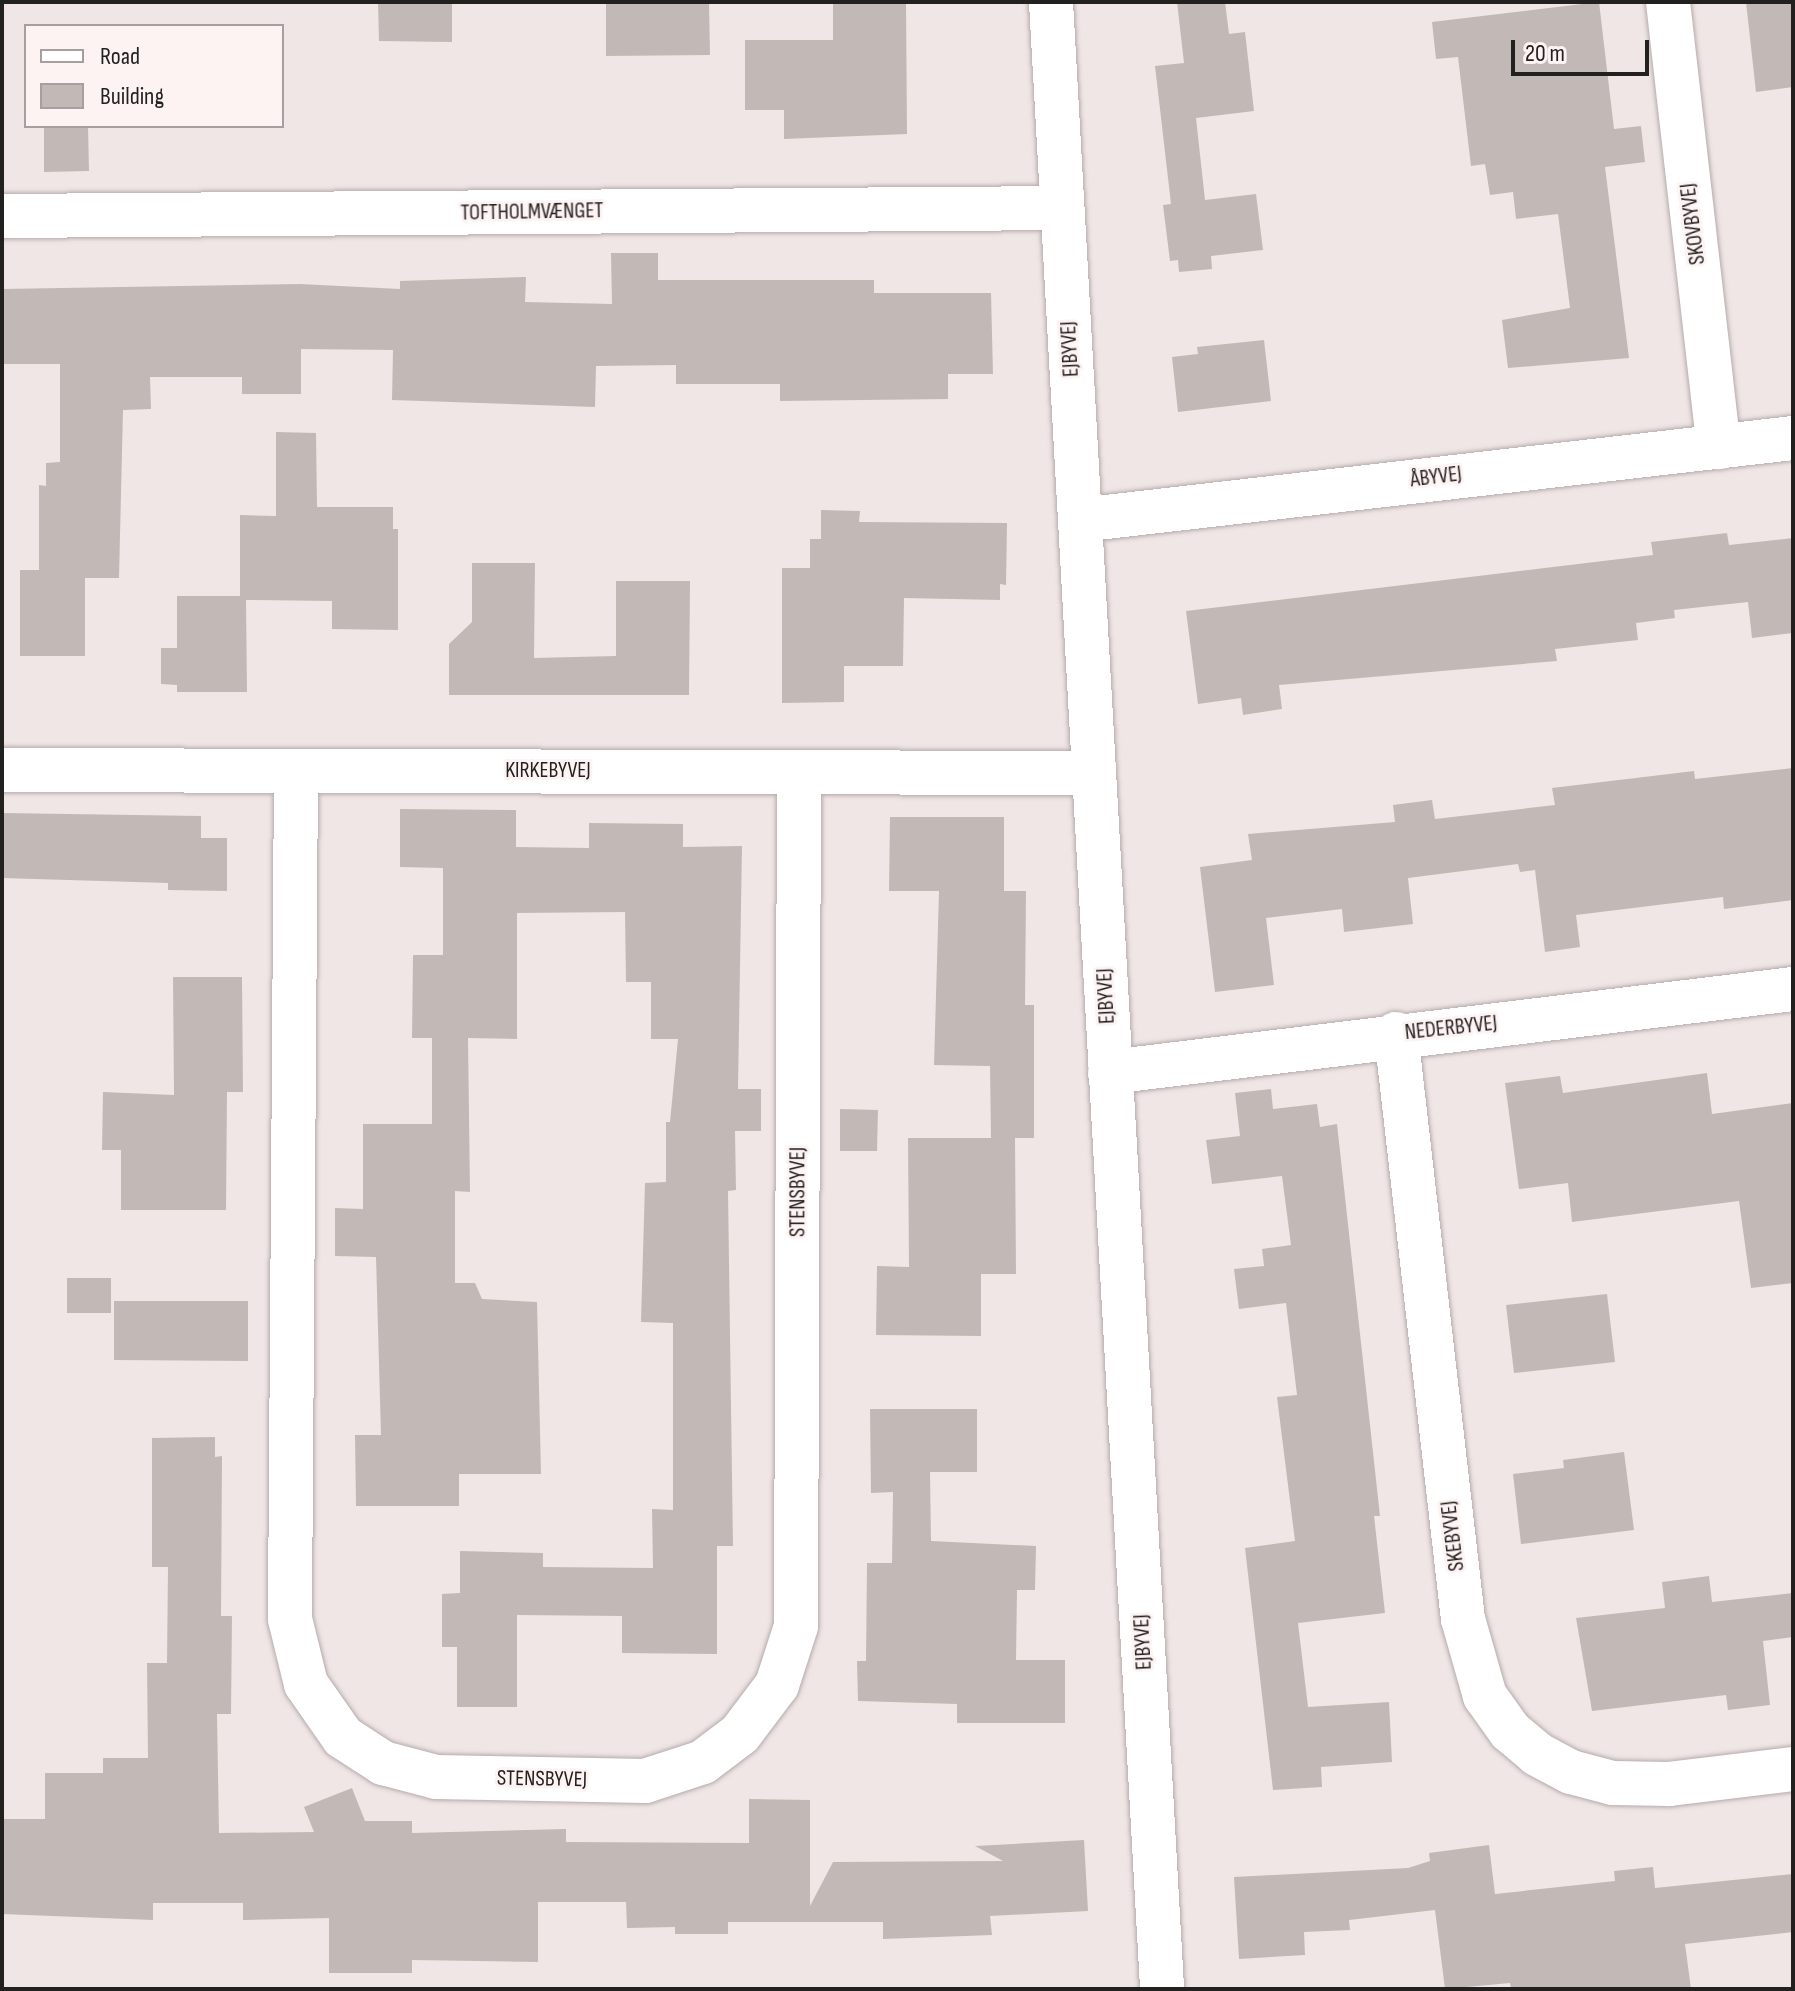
<!DOCTYPE html>
<html>
<head>
<meta charset="utf-8">
<style>
  body { margin:0 }
  #map { position:relative; width:1795px; height:1991px; overflow:hidden; background:#f0e6e5; font-family:"Sofia Sans Condensed",sans-serif }
  div>[style] { position:absolute }
  .building>* { inset:0; background:#c2b9b6 }
  .roads { filter:drop-shadow(0 0 2px #b5abab) drop-shadow(0 0 2px #b5abab) }
  .minor>* { height:44px; margin:-22px; padding:0 22px; transform-origin:22px; border-radius:22px; background:#fff }
  span { translate:-50% -50%; white-space:nowrap; text-align:center; line-height:1.15; -webkit-text-stroke:6px #fdf3f3; paint-order:stroke }
  .street-label { font-size:22px; color:#232020 }
  .frame { position:absolute; inset:0; border:4px solid #232020; pointer-events:none }
  .legend { position:absolute; left:24px; top:24px; width:260px; height:104px; box-sizing:border-box; background:#fdf3f3; border:2px solid #a69f9f; margin:0; padding:10px 14px; list-style:none; font-size:24px; color:#232020 }
  .legend li { display:flex; align-items:center; gap:16px; height:40px }
  .legend b { width:40px; border:2px solid #a69f9f }
  .scale { position:absolute; left:1511px; top:40px; width:138px; height:36px; box-sizing:border-box; border:4px solid #232020; border-top:0; padding-left:10px; font-size:24px; line-height:28px; white-space:nowrap; color:#232020; -webkit-text-stroke:6px #fdf3f3; paint-order:stroke }
</style>
</head>
<body>
<div id="map">
  <div class="building">
    <i style="clip-path:polygon(378px 2px,452px 2px,452px 42px,379px 41px)"></i>
    <i style="clip-path:polygon(606px 2px,709px 2px,710px 55px,606px 56px)"></i>
    <i style="clip-path:polygon(833px 2px,906px 2px,907px 134px,784px 139px,784px 110px,745px 110px,745px 40px,833px 40px)"></i>
    <i style="clip-path:polygon(1177px 2px,1225px 2px,1229px 34px,1245px 32px,1254px 111px,1196px 118px,1205px 200px,1256px 194px,1263px 250px,1211px 256px,1212px 269px,1179px 272px,1178px 260px,1170px 261px,1163px 205px,1171px 204px,1155px 66px,1184px 63px)"></i>
    <i style="clip-path:polygon(1599px 2px,1614px 129px,1641px 126px,1645px 162px,1605px 167px,1629px 358px,1508px 368px,1502px 320px,1570px 308px,1558px 214px,1516px 219px,1513px 192px,1490px 195px,1485px 164px,1471px 166px,1458px 57px,1436px 59px,1432px 22px)"></i>
    <i style="clip-path:polygon(1746px 2px,1793px 2px,1793px 87px,1756px 92px)"></i>
    <i style="clip-path:polygon(44px 126px,88px 126px,89px 171px,44px 172px)"></i>
    <i style="clip-path:polygon(611px 253px,658px 253px,658px 280px,874px 280px,874px 293px,991px 293px,993px 374px,948px 374px,948px 399px,780px 401px,780px 384px,676px 384px,676px 365px,596px 366px,595px 407px,392px 400px,393px 350px,301px 349px,301px 394px,242px 394px,242px 377px,150px 377px,151px 409px,123px 410px,119px 578px,85px 578px,85px 656px,20px 656px,20px 570px,39px 570px,39px 485px,46px 486px,46px 463px,60px 462px,60px 364px,2px 364px,2px 289px,300px 284px,400px 289px,400px 281px,526px 277px,525px 302px,612px 304px)"></i>
    <i style="clip-path:polygon(1264px 340px,1271px 401px,1178px 412px,1172px 357px,1198px 354px,1197px 347px)"></i>
    <i style="clip-path:polygon(276px 432px,316px 433px,317px 507px,393px 507px,393px 529px,398px 529px,398px 630px,332px 629px,332px 601px,246px 600px,247px 692px,177px 692px,177px 685px,161px 684px,161px 648px,177px 648px,177px 596px,240px 596px,240px 515px,276px 516px)"></i>
    <i style="clip-path:polygon(821px 510px,860px 511px,859px 522px,1007px 523px,1006px 585px,1000px 584px,1000px 600px,904px 598px,903px 666px,844px 666px,844px 702px,782px 703px,782px 568px,810px 568px,810px 539px,821px 539px)"></i>
    <i style="clip-path:polygon(1727px 533px,1729px 545px,1793px 538px,1793px 633px,1752px 638px,1748px 602px,1674px 610px,1675px 618px,1636px 623px,1638px 640px,1555px 649px,1557px 661px,1279px 685px,1282px 709px,1243px 715px,1241px 698px,1198px 704px,1186px 611px,1653px 555px,1651px 542px)"></i>
    <i style="clip-path:polygon(472px 563px,535px 563px,534px 658px,616px 656px,616px 581px,690px 581px,689px 695px,449px 695px,449px 644px,472px 622px)"></i>
    <i style="clip-path:polygon(1793px 768px,1793px 900px,1724px 909px,1723px 897px,1576px 915px,1580px 947px,1545px 952px,1535px 870px,1520px 872px,1518px 864px,1408px 878px,1413px 924px,1344px 932px,1342px 909px,1266px 918px,1274px 985px,1215px 992px,1200px 867px,1252px 860px,1248px 834px,1395px 822px,1393px 805px,1432px 800px,1435px 819px,1555px 805px,1552px 788px,1694px 771px,1695px 779px)"></i>
    <i style="clip-path:polygon(400px 809px,516px 810px,516px 847px,589px 848px,589px 823px,683px 824px,683px 847px,742px 846px,738px 1089px,761px 1089px,761px 1131px,735px 1131px,736px 1190px,728px 1191px,733px 1546px,717px 1546px,717px 1654px,622px 1653px,622px 1616px,517px 1615px,517px 1707px,457px 1707px,457px 1647px,442px 1647px,442px 1594px,460px 1593px,460px 1551px,543px 1553px,543px 1567px,653px 1568px,652px 1509px,673px 1510px,673px 1323px,641px 1322px,645px 1183px,666px 1182px,666px 1122px,670px 1122px,678px 1039px,651px 1039px,651px 982px,626px 982px,625px 912px,517px 913px,517px 1039px,468px 1038px,470px 1192px,455px 1191px,455px 1283px,475px 1283px,482px 1299px,537px 1302px,541px 1474px,459px 1474px,459px 1506px,356px 1506px,355px 1435px,381px 1435px,376px 1257px,335px 1256px,335px 1208px,363px 1209px,363px 1124px,432px 1124px,432px 1038px,412px 1038px,413px 955px,443px 955px,443px 868px,400px 867px)"></i>
    <i style="clip-path:polygon(2px 813px,201px 816px,201px 838px,227px 838px,227px 891px,168px 890px,168px 883px,2px 878px)"></i>
    <i style="clip-path:polygon(890px 817px,1004px 817px,1004px 891px,1026px 891px,1025px 1005px,1034px 1005px,1034px 1138px,991px 1138px,990px 1066px,934px 1065px,939px 891px,889px 891px)"></i>
    <i style="clip-path:polygon(173px 977px,242px 977px,243px 1092px,227px 1092px,226px 1210px,121px 1210px,121px 1150px,102px 1150px,103px 1092px,174px 1095px)"></i>
    <i style="clip-path:polygon(1707px 1073px,1712px 1114px,1793px 1103px,1793px 1283px,1751px 1288px,1739px 1201px,1572px 1222px,1568px 1183px,1519px 1189px,1505px 1083px,1560px 1076px,1563px 1093px)"></i>
    <i style="clip-path:polygon(1271px 1089px,1273px 1109px,1317px 1104px,1320px 1127px,1337px 1124px,1380px 1516px,1374px 1516px,1385px 1613px,1298px 1623px,1308px 1707px,1389px 1702px,1392px 1762px,1321px 1767px,1322px 1787px,1273px 1790px,1245px 1548px,1295px 1541px,1277px 1397px,1297px 1395px,1286px 1303px,1239px 1309px,1234px 1269px,1264px 1266px,1262px 1249px,1291px 1245px,1282px 1176px,1212px 1184px,1206px 1140px,1240px 1136px,1235px 1093px)"></i>
    <i style="clip-path:polygon(840px 1109px,878px 1110px,877px 1151px,840px 1151px)"></i>
    <i style="clip-path:polygon(908px 1138px,1015px 1138px,1016px 1274px,981px 1274px,981px 1336px,876px 1335px,877px 1266px,909px 1267px)"></i>
    <i style="clip-path:polygon(67px 1278px,111px 1278px,111px 1313px,67px 1313px)"></i>
    <i style="clip-path:polygon(1607px 1294px,1615px 1362px,1514px 1373px,1506px 1305px)"></i>
    <i style="clip-path:polygon(114px 1301px,248px 1301px,248px 1361px,114px 1360px)"></i>
    <i style="clip-path:polygon(870px 1409px,977px 1409px,977px 1472px,930px 1472px,931px 1541px,1036px 1546px,1035px 1590px,1017px 1590px,1016px 1660px,1065px 1660px,1065px 1723px,957px 1723px,957px 1704px,858px 1701px,857px 1661px,866px 1661px,867px 1563px,892px 1563px,893px 1492px,871px 1493px)"></i>
    <i style="clip-path:polygon(215px 1437px,215px 1457px,222px 1456px,221px 1616px,232px 1616px,231px 1714px,217px 1714px,219px 1833px,314px 1832px,304px 1807px,352px 1788px,365px 1821px,412px 1821px,412px 1833px,566px 1829px,566px 1842px,749px 1843px,749px 1799px,810px 1800px,810px 1906px,833px 1862px,1003px 1861px,975px 1846px,1084px 1840px,1088px 1911px,990px 1916px,992px 1935px,883px 1939px,883px 1922px,728px 1922px,728px 1934px,675px 1934px,675px 1927px,627px 1928px,626px 1902px,538px 1902px,538px 1962px,412px 1960px,412px 1973px,329px 1973px,329px 1918px,243px 1920px,243px 1903px,153px 1903px,153px 1920px,2px 1914px,2px 1819px,45px 1819px,45px 1773px,103px 1773px,103px 1758px,148px 1758px,147px 1663px,167px 1663px,168px 1567px,152px 1567px,152px 1438px)"></i>
    <i style="clip-path:polygon(1624px 1452px,1634px 1530px,1521px 1544px,1513px 1474px,1564px 1468px,1563px 1460px)"></i>
    <i style="clip-path:polygon(1709px 1576px,1712px 1602px,1793px 1593px,1793px 1637px,1763px 1641px,1770px 1705px,1728px 1710px,1726px 1695px,1592px 1711px,1576px 1618px,1665px 1608px,1662px 1582px)"></i>
    <i style="clip-path:polygon(1489px 1845px,1495px 1894px,1615px 1881px,1614px 1871px,1653px 1867px,1655px 1888px,1793px 1874px,1793px 1932px,1685px 1944px,1691px 1989px,1511px 1989px,1510px 1983px,1445px 1989px,1435px 1910px,1349px 1920px,1350px 1930px,1304px 1932px,1305px 1955px,1239px 1959px,1234px 1877px,1408px 1868px,1430px 1861px,1429px 1853px)"></i>
  </div>
  <div class="roads">
    <div class="minor">
      <i style="left:1051px;top:2px;width:1990px;rotate:86.8deg"></i>
      <i style="left:1668px;top:2px;width:448px;rotate:83.5deg"></i>
      <i style="left:2px;top:216px;width:1060px;rotate:-0.43deg"></i>
      <i style="left:1080px;top:520px;width:718px;rotate:-6.56deg"></i>
      <i style="left:2px;top:770px;width:1092px;rotate:0.16deg"></i>
      <i style="left:296px;top:771px;width:848px;rotate:90.41deg"></i>
      <i style="left:290px;top:1619px;width:67px;rotate:76.2deg"></i>
      <i style="left:306px;top:1684px;width:65px;rotate:55.1deg"></i>
      <i style="left:343px;top:1737px;width:48px;rotate:33deg"></i>
      <i style="left:383px;top:1763px;width:55px;rotate:14.8deg"></i>
      <i style="left:436px;top:1777px;width:209px;rotate:1.1deg"></i>
      <i style="left:645px;top:1781px;width:61px;rotate:-18.1deg"></i>
      <i style="left:703px;top:1762px;width:46px;rotate:-37.1deg"></i>
      <i style="left:740px;top:1734px;width:61px;rotate:-52.9deg"></i>
      <i style="left:777px;top:1685px;width:62px;rotate:-72.1deg"></i>
      <i style="left:796px;top:1626px;width:854px;rotate:-89.8deg"></i>
      <i style="left:1396px;top:1034px;width:589px;rotate:83.47deg"></i>
      <i style="left:1463px;top:1619px;width:80px;rotate:74.1deg"></i>
      <i style="left:1485px;top:1696px;width:43px;rotate:54.5deg"></i>
      <i style="left:1510px;top:1731px;width:35px;rotate:40deg"></i>
      <i style="left:1537px;top:1754px;width:38px;rotate:28deg"></i>
      <i style="left:1571px;top:1772px;width:43px;rotate:14.7deg"></i>
      <i style="left:1613px;top:1783px;width:56px;rotate:1deg"></i>
      <i style="left:1669px;top:1784px;width:125px;rotate:-6.9deg"></i>
      <i style="left:1110px;top:1072px;width:688px;rotate:-6.93deg"></i>
    </div>
  </div>
  <div class="street-label">
    <span style="left:532px;top:212px;rotate:-1deg">TOFTHOLMVÆNGET</span>
    <span style="left:1693px;top:224px;rotate:-97deg">SKOVBYVEJ</span>
    <span style="left:1070px;top:349px;rotate:-93deg">EJBYVEJ</span>
    <span style="left:1436px;top:477px;rotate:-7deg">ÅBYVEJ</span>
    <span style="left:548px;top:771px">KIRKEBYVEJ</span>
    <span style="left:1106px;top:996px;rotate:-93deg">EJBYVEJ</span>
    <span style="left:1451px;top:1028px;rotate:-6deg">NEDERBYVEJ</span>
    <span style="left:798px;top:1192px;rotate:-90deg">STENSBYVEJ</span>
    <span style="left:1453px;top:1536px;rotate:-97deg">SKEBYVEJ</span>
    <span style="left:1143px;top:1642px;rotate:-93deg">EJBYVEJ</span>
    <span style="left:542px;top:1779px;rotate:1deg">STENSBYVEJ</span>
  </div>
  <div class="frame"></div>
  <ul class="legend">
  <li><b style="height:10px;background:#fff"></b>Road</li>
  <li><b style="height:22px;background:#c2b9b6"></b>Building</li>
  </ul>
  <div class="scale">20 m</div>
</div>
</body>
</html>
